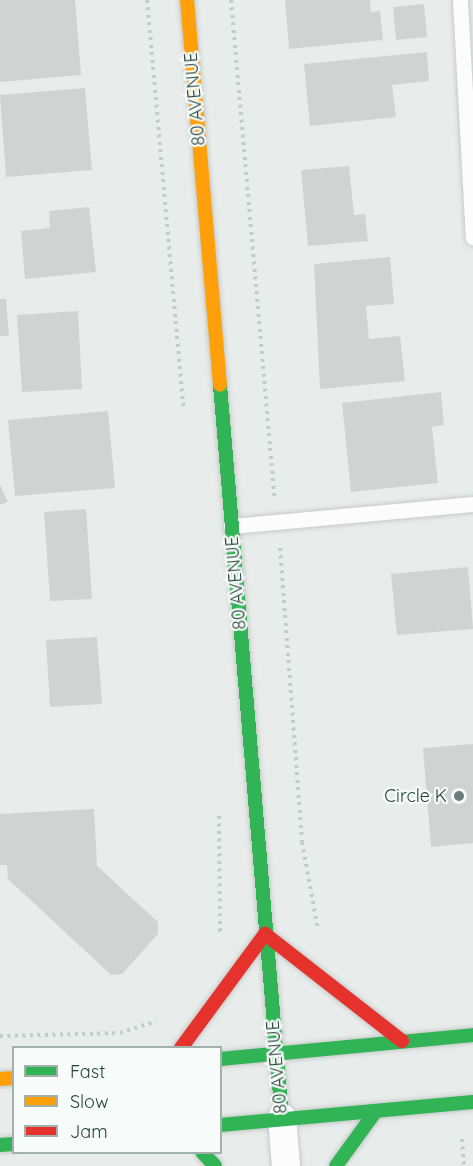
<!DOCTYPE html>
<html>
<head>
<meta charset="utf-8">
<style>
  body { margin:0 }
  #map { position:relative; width:473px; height:1166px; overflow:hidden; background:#e8edeb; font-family:Quicksand,sans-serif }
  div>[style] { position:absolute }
  .building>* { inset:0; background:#cfd4d2 }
  .path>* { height:4px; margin-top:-2px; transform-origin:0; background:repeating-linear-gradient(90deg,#c3ccca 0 3px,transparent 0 7.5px) }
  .roads { filter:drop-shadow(0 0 2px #c5cac8) drop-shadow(0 0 2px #c5cac8) }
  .lane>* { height:15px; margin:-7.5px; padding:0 7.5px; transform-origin:7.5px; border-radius:7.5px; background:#fcfcfc }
  .street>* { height:28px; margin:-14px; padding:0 14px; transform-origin:14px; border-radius:14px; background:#fcfcfc }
  .fast>* { height:14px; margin:-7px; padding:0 7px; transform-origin:7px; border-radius:7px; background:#30b455 }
  .slow>* { height:14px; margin:-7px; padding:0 7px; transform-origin:7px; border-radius:7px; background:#ff9f0a }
  .jam>* { height:14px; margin:-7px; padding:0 7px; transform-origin:7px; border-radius:7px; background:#e5322d }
  .dots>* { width:16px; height:16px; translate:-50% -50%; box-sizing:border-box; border:3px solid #f7fbf9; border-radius:50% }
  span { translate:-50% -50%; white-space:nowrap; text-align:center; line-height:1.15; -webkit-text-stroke:4.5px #f7fbf9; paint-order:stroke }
  .street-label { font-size:18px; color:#24423a }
  .poi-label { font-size:18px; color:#24423a }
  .right { translate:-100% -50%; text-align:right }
  .legend { position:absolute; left:12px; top:1046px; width:210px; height:108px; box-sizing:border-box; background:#f7fbf9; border:2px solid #a3b1ad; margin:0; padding:8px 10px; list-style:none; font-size:18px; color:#24423a }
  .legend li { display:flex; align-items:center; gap:12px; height:30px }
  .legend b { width:30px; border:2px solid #a3b1ad }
</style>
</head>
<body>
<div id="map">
  <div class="building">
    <i style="clip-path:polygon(0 0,75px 0,81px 75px,0 82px)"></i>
    <i style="clip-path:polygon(285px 0,370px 0,371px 12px,380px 11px,383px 40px,289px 49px)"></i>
    <i style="clip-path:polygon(424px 4px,427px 37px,396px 40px,393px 7px)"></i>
    <i style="clip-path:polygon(427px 52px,429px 81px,392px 85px,396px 117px,310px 126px,304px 64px)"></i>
    <i style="clip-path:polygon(85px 88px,92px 170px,6px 177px,0 95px)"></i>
    <i style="clip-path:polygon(349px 166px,354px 215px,365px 214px,368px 241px,308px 246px,301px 170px)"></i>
    <i style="clip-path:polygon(89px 207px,96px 272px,25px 279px,21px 231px,50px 228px,49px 211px)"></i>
    <i style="clip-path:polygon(390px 257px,394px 304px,366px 306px,369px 339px,400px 336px,405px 381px,320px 389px,314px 264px)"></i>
    <i style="clip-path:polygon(0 299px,6px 299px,9px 336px,0 336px)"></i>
    <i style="clip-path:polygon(78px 311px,82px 389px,22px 392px,17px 315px)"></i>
    <i style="clip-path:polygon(441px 392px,444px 425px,432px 427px,438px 483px,351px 492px,342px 403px)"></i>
    <i style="clip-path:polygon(108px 411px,115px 488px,15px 496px,8px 420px)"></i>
    <i style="clip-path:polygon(0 485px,8px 502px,0 505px)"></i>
    <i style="clip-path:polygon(86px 509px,92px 599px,50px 601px,44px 512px)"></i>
    <i style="clip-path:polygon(468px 567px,473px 629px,397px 635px,391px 574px)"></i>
    <i style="clip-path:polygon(97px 637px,102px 704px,50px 707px,46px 640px)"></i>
    <i style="clip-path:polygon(473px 744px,473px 843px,431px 847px,423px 748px)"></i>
    <i style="clip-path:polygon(94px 809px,97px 866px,158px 922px,158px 934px,122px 974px,111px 975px,8px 879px,7px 865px,0 865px,0 814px)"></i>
  </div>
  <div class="path">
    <i style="left:147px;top:0;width:413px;rotate:84.9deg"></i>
    <i style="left:231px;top:0;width:500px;rotate:85deg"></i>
    <i style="left:280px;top:548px;width:295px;rotate:85.7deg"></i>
    <i style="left:302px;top:842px;width:89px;rotate:79.7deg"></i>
    <i style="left:219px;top:816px;width:118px;rotate:89.5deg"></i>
    <i style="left:0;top:1036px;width:120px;rotate:-1.4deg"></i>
    <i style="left:120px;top:1033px;width:38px;rotate:-18deg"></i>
    <i style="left:462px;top:1139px;width:27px;rotate:86deg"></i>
  </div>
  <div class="roads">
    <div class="lane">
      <i style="left:460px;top:0;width:238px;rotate:86.9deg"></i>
      <i style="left:231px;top:526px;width:243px;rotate:-5.2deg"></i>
    </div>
    <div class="street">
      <i style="left:282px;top:1118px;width:48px;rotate:85.2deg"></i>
    </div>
    <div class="fast">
      <i style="left:220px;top:385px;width:736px;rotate:85.17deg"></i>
      <i style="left:220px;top:1059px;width:254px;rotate:-5.4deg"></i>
      <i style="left:220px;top:1125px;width:254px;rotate:-5.2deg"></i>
      <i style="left:0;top:1145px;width:14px;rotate:-4deg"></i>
      <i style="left:202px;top:1152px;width:19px;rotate:47deg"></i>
      <i style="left:336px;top:1166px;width:68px;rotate:-54deg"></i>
    </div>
    <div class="slow">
      <i style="left:187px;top:0;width:386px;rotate:85.1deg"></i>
      <i style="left:0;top:1079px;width:14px;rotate:-4deg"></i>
    </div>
    <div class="jam">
      <i style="left:181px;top:1048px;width:142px;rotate:-53.6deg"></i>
      <i style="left:265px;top:934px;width:174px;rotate:38deg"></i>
    </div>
  </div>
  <div class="dots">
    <i style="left:459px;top:796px;background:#697e78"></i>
  </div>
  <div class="street-label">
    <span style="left:195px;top:99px;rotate:-95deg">80 AVENUE</span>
    <span style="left:236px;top:583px;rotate:-95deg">80 AVENUE</span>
    <span style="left:277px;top:1067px;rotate:-95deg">80 AVENUE</span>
  </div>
  <div class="poi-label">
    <span class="right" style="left:447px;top:796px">Circle K</span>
  </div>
  <ul class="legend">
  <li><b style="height:8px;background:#30b455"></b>Fast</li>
  <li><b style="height:8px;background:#ff9f0a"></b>Slow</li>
  <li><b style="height:8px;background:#e5322d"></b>Jam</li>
  </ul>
</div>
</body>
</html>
